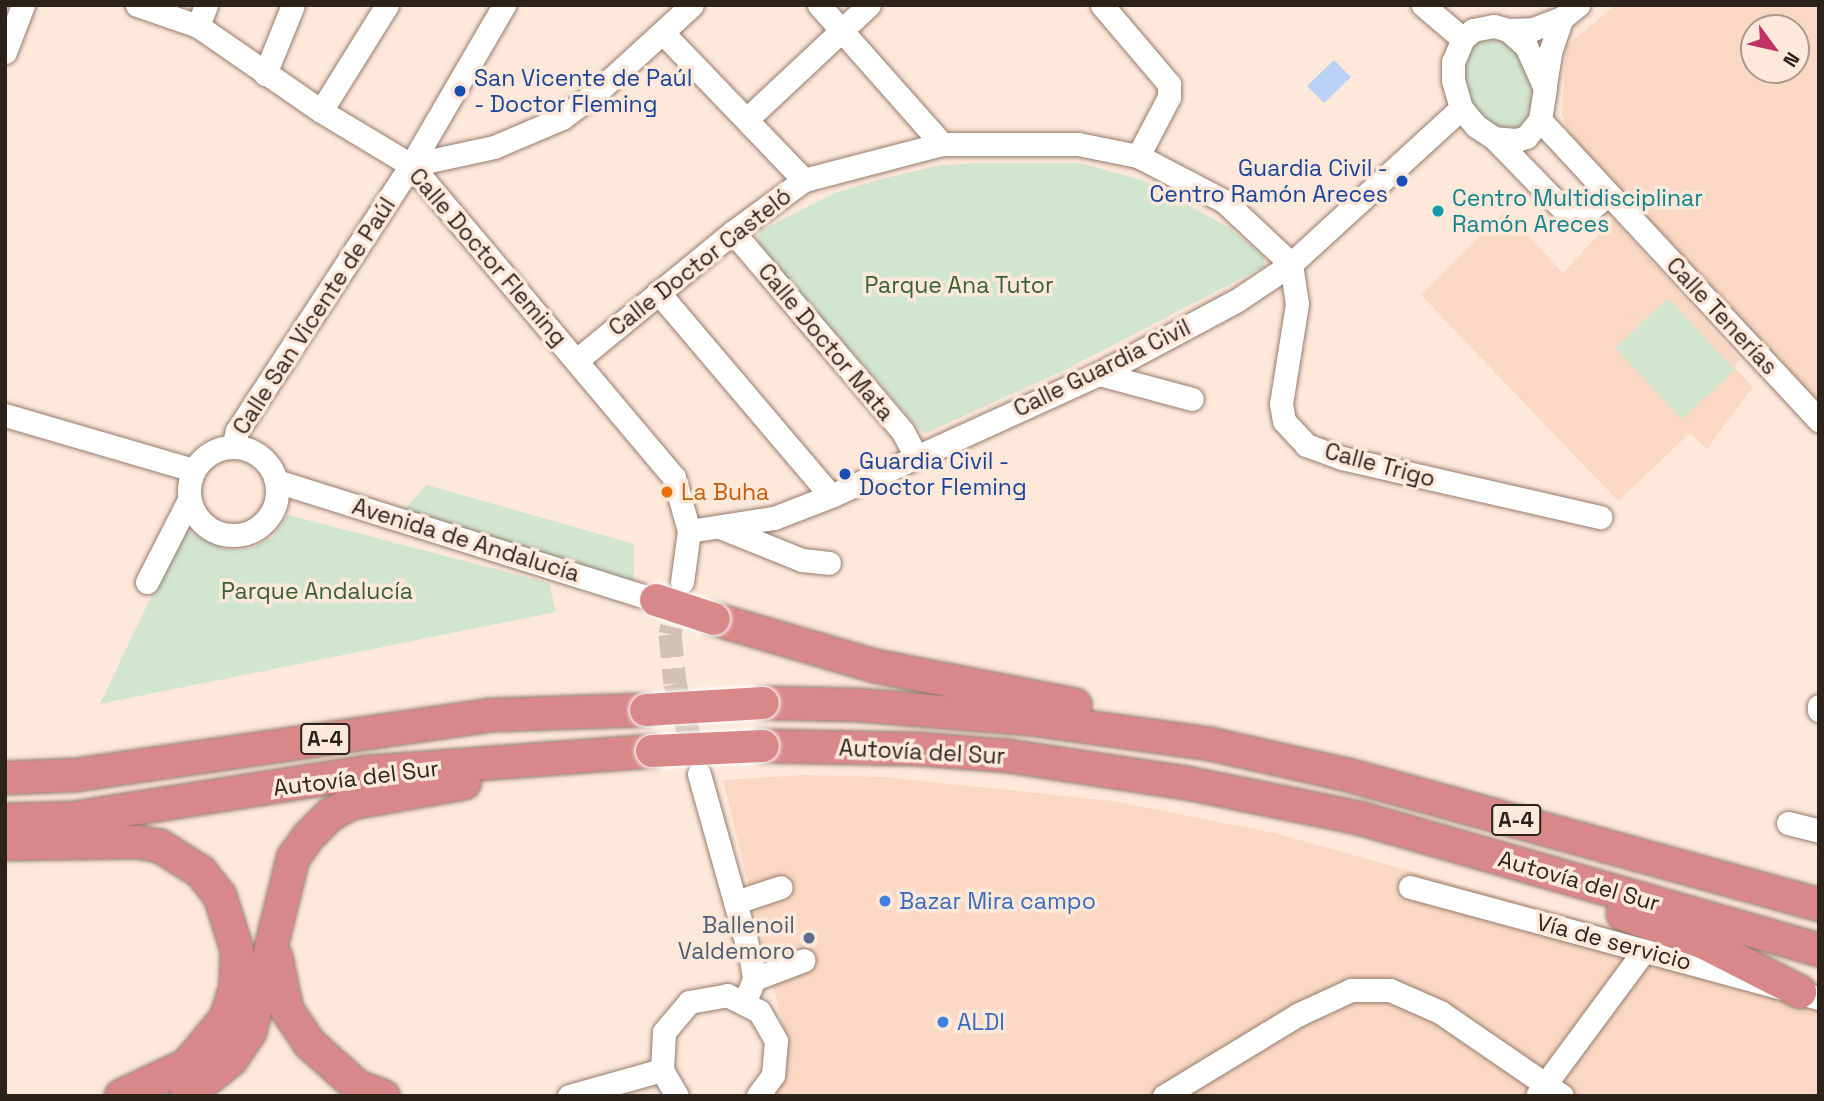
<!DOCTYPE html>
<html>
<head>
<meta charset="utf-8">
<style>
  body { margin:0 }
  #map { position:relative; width:1824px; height:1101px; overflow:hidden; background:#fee8da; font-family:"Space Grotesk",sans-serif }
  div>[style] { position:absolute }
  .built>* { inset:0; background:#fad8c3 }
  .green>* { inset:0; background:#d2e5cf }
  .water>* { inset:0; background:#b8d1f5 }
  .minor-tunnel>* { height:23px; margin-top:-11.5px; transform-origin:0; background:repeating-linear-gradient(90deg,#d4c0b4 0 23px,transparent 0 34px) }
  .roads { filter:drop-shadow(0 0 2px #947c6d) drop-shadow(0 0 2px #947c6d) }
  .minor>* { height:23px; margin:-11.5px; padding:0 11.5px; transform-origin:11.5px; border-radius:11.5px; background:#fff }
  .minor>.ring { margin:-11.5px; padding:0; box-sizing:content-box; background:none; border:23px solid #fff; border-radius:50% }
  .highway>* { height:32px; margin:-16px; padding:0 16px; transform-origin:16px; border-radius:16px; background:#d88889 }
  .bridges { filter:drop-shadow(0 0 2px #fff) drop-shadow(0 0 2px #fff) }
  .highway-bridge>* { height:32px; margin:-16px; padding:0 16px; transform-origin:16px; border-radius:16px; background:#d88889 }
  .dots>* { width:19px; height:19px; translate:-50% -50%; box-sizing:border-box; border:4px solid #fee8da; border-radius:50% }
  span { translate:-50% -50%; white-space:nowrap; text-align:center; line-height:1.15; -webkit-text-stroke:7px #fee8da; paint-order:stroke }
  .shield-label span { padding:2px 5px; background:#fee8da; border:2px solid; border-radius:5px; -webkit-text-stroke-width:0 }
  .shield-label { font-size:21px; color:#2c221c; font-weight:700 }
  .transit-label { font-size:23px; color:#164399 }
  .left { translate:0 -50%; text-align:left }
  .right { translate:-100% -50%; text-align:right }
  .culture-label { font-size:23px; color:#0d838f }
  .street-label { font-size:23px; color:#2c221c }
  .park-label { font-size:23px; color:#376133 }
  .food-label { font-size:23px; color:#c56008 }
  .shop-label { font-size:23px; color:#366cbe }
  .service-label { font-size:23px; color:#4e5e75 }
  .frame { position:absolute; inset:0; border:7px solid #2c221c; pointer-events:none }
  .north { position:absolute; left:1740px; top:14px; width:70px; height:70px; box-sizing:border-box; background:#fee8da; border:2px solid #aa998e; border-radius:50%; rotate:123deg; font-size:19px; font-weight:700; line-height:28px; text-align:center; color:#2c221c }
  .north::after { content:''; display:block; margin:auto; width:24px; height:32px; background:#be3163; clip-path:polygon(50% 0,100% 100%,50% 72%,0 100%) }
</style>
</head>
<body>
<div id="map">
  <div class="built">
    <i style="clip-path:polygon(evenodd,1616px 5px,1819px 5px,1819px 407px,1569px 133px,1562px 115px,1566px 46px,1616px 5px,1754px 28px,1796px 28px,1796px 70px,1754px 70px,1754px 28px)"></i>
    <i style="clip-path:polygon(1505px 211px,1563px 273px,1613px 219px,1740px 360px,1734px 367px,1753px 387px,1707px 449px,1690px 433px,1618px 501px,1421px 295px)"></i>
    <i style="clip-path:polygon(805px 775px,883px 777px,1113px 801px,1275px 833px,1646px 938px,1819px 994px,1819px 1096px,774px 1096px,785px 1078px,787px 1042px,723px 780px)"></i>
  </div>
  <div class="green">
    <i style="clip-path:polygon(1498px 37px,1517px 50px,1533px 82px,1534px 101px,1528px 120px,1514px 131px,1492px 126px,1475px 110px,1463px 81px,1464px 58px,1477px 39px)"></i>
    <i style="clip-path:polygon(980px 163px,1080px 163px,1145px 181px,1228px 227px,1264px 257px,1265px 266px,1067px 369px,924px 434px,763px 250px,758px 242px,760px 231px,835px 193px,877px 180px,941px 165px)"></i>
    <i style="clip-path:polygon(1668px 298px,1735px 370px,1682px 419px,1615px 348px)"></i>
    <i style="clip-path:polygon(427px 485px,634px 544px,634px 584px,399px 515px)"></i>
    <i style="clip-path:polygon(288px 515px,549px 583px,556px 612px,100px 704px,179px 538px,187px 530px,224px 549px,249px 549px,274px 536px)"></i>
  </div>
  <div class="water">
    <i style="clip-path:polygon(1334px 60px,1351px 77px,1324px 103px,1307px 86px)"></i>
  </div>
  <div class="minor-tunnel">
    <i style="left:679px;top:593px;width:42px;rotate:102.4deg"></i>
    <i style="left:670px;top:634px;width:49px;rotate:84.2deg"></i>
    <i style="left:675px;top:683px;width:84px;rotate:74.8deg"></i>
  </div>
  <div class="roads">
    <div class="minor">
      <i style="left:137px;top:5px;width:65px;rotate:19deg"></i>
      <i style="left:198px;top:26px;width:150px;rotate:34.6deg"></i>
      <i style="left:321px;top:111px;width:105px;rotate:31deg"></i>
      <i style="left:411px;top:165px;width:408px;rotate:49.9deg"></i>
      <i style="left:674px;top:477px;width:56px;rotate:74.5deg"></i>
      <i style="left:689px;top:531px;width:51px;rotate:97.8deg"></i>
      <i style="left:819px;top:5px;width:186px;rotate:48.5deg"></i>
      <i style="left:1102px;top:5px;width:104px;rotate:49.7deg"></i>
      <i style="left:1169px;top:84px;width:13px;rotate:90deg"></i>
      <i style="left:1169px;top:97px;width:67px;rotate:117.7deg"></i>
      <i style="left:1423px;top:5px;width:52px;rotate:40.4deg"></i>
      <i style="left:198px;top:26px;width:22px;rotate:-69deg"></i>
      <i style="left:1494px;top:26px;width:15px;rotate:16deg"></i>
      <i style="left:1508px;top:30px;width:24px;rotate:42deg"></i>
      <i style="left:1526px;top:46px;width:46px;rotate:65.7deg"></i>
      <i style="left:1545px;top:88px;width:32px;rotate:99deg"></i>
      <i style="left:1540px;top:120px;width:22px;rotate:129deg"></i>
      <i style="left:1526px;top:137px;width:10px;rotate:163deg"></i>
      <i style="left:1516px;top:140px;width:22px;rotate:-175deg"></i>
      <i style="left:1494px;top:138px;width:22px;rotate:-146deg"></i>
      <i style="left:1476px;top:126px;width:23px;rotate:-130deg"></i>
      <i style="left:1461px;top:108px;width:29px;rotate:-106deg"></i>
      <i style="left:1453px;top:80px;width:18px;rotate:-90deg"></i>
      <i style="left:1453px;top:62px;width:25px;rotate:-67deg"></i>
      <i style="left:1463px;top:39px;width:13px;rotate:-42deg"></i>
      <i style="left:1473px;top:30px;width:21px;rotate:-11deg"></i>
      <i style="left:1508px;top:30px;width:25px;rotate:-2deg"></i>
      <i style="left:1533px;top:29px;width:31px;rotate:-21deg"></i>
      <i style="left:1562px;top:18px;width:21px;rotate:-39deg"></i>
      <i style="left:663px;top:33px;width:204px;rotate:46.2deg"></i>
      <i style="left:5px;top:52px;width:50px;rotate:-69deg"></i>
      <i style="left:265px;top:74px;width:74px;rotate:-67.9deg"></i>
      <i style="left:1545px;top:85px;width:33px;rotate:-81deg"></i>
      <i style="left:1550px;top:52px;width:36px;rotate:-71deg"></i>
      <i style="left:321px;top:111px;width:125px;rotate:-58.1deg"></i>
      <i style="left:747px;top:119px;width:167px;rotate:-43.1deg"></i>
      <i style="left:1540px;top:120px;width:410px;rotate:47.1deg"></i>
      <i style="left:1494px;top:138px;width:105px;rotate:45.8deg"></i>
      <i style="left:1567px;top:213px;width:15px;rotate:16deg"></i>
      <i style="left:1581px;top:217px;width:35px;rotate:-40deg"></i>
      <i style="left:411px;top:165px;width:85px;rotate:-12.2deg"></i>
      <i style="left:494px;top:147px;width:74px;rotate:-23.1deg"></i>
      <i style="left:562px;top:118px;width:45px;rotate:-36.9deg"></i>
      <i style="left:598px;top:91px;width:127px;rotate:-42.5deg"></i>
      <i style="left:733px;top:232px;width:262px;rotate:49.6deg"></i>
      <i style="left:903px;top:432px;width:26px;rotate:62deg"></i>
      <i style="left:658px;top:292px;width:267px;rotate:49.7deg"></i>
      <i style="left:577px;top:360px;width:202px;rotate:-39.4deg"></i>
      <i style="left:733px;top:232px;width:88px;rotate:-36.2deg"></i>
      <i style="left:804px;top:180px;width:143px;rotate:-14.6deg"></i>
      <i style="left:942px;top:144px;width:136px"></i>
      <i style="left:1078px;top:144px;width:61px;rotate:11.3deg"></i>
      <i style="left:1138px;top:156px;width:97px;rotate:27.6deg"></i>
      <i style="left:1224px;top:201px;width:92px;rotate:43.2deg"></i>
      <i style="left:1291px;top:264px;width:40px;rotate:81.5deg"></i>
      <i style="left:1297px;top:304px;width:101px;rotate:99.1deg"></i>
      <i style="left:1281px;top:404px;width:17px;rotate:80deg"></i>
      <i style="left:1284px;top:421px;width:33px;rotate:47deg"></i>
      <i style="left:1306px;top:445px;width:38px;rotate:20deg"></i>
      <i style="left:1342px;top:458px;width:265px;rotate:12.9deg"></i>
      <i style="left:1099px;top:374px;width:96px;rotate:15deg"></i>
      <i style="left:5px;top:415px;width:196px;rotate:16.3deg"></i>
      <i style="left:233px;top:446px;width:16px;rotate:-75deg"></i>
      <i style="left:237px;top:431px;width:318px;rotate:-56.8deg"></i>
      <i style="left:411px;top:165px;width:185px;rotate:-59.8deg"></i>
      <i class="ring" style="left:189px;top:447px;width:65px;height:65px"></i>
      <i style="left:276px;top:481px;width:398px;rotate:17.4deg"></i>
      <i style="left:720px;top:527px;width:88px;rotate:21.9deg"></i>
      <i style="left:802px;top:560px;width:27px;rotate:6deg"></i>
      <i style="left:689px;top:531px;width:86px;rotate:-8.7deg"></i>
      <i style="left:774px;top:518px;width:61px;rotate:-21.1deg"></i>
      <i style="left:831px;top:496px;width:294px;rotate:-24.5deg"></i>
      <i style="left:1099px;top:374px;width:155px;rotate:-28.1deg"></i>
      <i style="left:1236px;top:301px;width:66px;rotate:-33.9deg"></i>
      <i style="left:1291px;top:264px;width:231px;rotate:-42.5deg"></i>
      <i style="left:147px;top:582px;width:92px;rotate:-62.9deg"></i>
      <i style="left:1819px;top:706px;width:4px;rotate:90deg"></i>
      <i style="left:699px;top:774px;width:192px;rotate:74.3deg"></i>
      <i style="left:751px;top:959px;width:20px;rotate:81deg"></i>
      <i style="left:754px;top:979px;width:24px;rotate:112deg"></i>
      <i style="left:1788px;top:823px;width:32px;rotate:14deg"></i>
      <i style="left:1410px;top:887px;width:424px;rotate:15.2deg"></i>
      <i style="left:736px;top:902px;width:47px;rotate:-18.4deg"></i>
      <i style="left:754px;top:979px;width:53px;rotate:-20.8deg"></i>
      <i style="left:1538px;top:1094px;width:178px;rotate:-53.5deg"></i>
      <i style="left:569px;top:1096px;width:97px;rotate:-15.6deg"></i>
      <i style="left:677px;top:1096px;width:30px;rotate:-120deg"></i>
      <i style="left:662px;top:1070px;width:38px;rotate:-87deg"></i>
      <i style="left:664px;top:1032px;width:39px;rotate:-50deg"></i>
      <i style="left:689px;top:1002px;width:39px;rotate:-10deg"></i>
      <i style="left:727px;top:995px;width:36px;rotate:27deg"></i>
      <i style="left:759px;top:1011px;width:34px;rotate:60deg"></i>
      <i style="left:776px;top:1041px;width:34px;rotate:95deg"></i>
      <i style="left:773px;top:1075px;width:26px;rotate:126deg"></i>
      <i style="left:1164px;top:1096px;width:156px;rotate:-31.3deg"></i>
      <i style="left:1297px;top:1015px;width:60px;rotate:-24.8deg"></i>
      <i style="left:1351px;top:990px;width:39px"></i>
      <i style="left:1390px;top:990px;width:55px;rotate:23.7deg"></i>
      <i style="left:1440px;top:1012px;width:148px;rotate:34.5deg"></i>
    </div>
    <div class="highway">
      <i style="left:714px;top:619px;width:168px;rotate:16.3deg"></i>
      <i style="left:875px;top:666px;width:204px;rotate:11deg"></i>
      <i style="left:763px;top:703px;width:95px;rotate:1.2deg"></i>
      <i style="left:858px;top:705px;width:173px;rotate:4.7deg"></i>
      <i style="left:1030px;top:719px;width:182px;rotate:7.9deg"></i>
      <i style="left:1210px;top:744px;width:141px;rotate:12.7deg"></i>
      <i style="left:1348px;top:775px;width:489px;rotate:15.4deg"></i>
      <i style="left:763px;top:746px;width:155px;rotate:1.1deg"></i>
      <i style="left:918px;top:749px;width:90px;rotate:4.4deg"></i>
      <i style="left:1008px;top:756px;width:181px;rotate:8.6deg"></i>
      <i style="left:1187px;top:783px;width:176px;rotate:11.5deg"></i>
      <i style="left:1359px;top:818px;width:479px;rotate:16deg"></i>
      <i style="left:5px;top:778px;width:71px;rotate:-2.4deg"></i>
      <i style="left:76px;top:775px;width:421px;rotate:-8.2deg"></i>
      <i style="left:493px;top:715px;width:153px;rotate:-1.9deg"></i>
      <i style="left:5px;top:820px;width:69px;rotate:-1.7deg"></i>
      <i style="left:74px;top:818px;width:298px;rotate:-8.9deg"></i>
      <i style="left:368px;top:772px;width:285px;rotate:-4.2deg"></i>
      <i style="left:5px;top:844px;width:132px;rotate:-0.9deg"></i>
      <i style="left:137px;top:842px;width:23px;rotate:10deg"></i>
      <i style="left:160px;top:846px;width:49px;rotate:32.4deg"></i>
      <i style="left:201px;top:872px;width:31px;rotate:52deg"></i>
      <i style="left:220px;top:896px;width:57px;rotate:72.5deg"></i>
      <i style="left:237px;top:950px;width:37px;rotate:92deg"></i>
      <i style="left:236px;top:987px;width:33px;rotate:108deg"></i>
      <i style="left:226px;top:1018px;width:61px;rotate:129.7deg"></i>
      <i style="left:187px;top:1065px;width:73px;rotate:154.8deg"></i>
      <i style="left:1623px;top:914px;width:86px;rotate:19.7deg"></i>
      <i style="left:1704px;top:943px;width:108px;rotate:27deg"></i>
      <i style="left:276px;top:957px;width:54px;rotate:78.3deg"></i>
      <i style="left:287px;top:1010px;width:40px;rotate:56deg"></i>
      <i style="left:309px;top:1043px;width:66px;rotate:41.9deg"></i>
      <i style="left:358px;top:1087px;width:27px;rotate:20deg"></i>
      <i style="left:186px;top:1096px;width:58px;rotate:-38.7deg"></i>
      <i style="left:231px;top:1060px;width:34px;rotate:-56deg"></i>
      <i style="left:250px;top:1032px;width:179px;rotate:-76.1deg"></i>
      <i style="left:293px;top:858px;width:26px;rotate:-54deg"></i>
      <i style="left:308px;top:837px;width:31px;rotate:-45deg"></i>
      <i style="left:330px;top:815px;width:25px;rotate:-29deg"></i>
      <i style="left:352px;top:803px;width:114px;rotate:-10.1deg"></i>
    </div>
  </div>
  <div class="bridges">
    <div class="highway-bridge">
      <i style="left:656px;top:600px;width:61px;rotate:18.1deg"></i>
      <i style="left:646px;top:710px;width:117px;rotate:-3.4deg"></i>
      <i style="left:652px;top:751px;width:111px;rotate:-2.6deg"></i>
    </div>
  </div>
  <div class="dots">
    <i style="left:460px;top:91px;background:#1a4fb4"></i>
    <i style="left:1402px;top:181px;background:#1a4fb4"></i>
    <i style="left:1438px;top:211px;background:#0f9aa8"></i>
    <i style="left:845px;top:474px;background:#1a4fb4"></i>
    <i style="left:667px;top:492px;background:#e8710a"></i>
    <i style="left:885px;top:901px;background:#3f7fe0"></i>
    <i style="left:809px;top:938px;background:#5c6f8a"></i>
    <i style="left:943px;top:1022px;background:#3f7fe0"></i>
  </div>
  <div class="shield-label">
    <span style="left:325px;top:739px">A-4</span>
    <span style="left:1516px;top:820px">A-4</span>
  </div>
  <div class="transit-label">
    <span class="left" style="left:474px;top:91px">San Vicente de Paúl<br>- Doctor Fleming</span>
    <span class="right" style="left:1388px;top:181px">Guardia Civil -<br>Centro Ramón Areces</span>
    <span class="left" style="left:859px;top:474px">Guardia Civil -<br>Doctor Fleming</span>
  </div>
  <div class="culture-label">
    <span class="left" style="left:1452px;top:211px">Centro Multidisciplinar<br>Ramón Areces</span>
  </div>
  <div class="street-label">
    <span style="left:488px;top:257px;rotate:49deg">Calle Doctor Fleming</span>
    <span style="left:700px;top:262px;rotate:-38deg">Calle Doctor Casteló</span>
    <span style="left:314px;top:316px;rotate:-57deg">Calle San Vicente de Paúl</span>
    <span style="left:1722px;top:316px;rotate:47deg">Calle Tenerías</span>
    <span style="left:826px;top:342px;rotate:50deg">Calle Doctor Mata</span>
    <span style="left:1102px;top:368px;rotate:-26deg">Calle Guardia Civil</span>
    <span style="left:1380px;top:465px;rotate:15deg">Calle Trigo</span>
    <span style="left:466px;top:540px;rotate:17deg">Avenida de Andalucía</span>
    <span style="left:922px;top:752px;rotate:3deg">Autovía del Sur</span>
    <span style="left:356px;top:778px;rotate:-7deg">Autovía del Sur</span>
    <span style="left:1579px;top:881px;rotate:16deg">Autovía del Sur</span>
    <span style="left:1614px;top:942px;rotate:15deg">Vía de servicio</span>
  </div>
  <div class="park-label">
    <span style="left:959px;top:285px">Parque Ana Tutor</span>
    <span style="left:317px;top:591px">Parque Andalucía</span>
  </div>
  <div class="food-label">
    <span class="left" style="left:681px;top:492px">La Buha</span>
  </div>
  <div class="shop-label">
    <span class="left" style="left:899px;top:901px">Bazar Mira campo</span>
    <span class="left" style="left:957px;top:1022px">ALDI</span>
  </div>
  <div class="service-label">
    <span class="right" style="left:795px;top:938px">Ballenoil<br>Valdemoro</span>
  </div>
  <div class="frame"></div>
  <div class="north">N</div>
</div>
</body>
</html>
